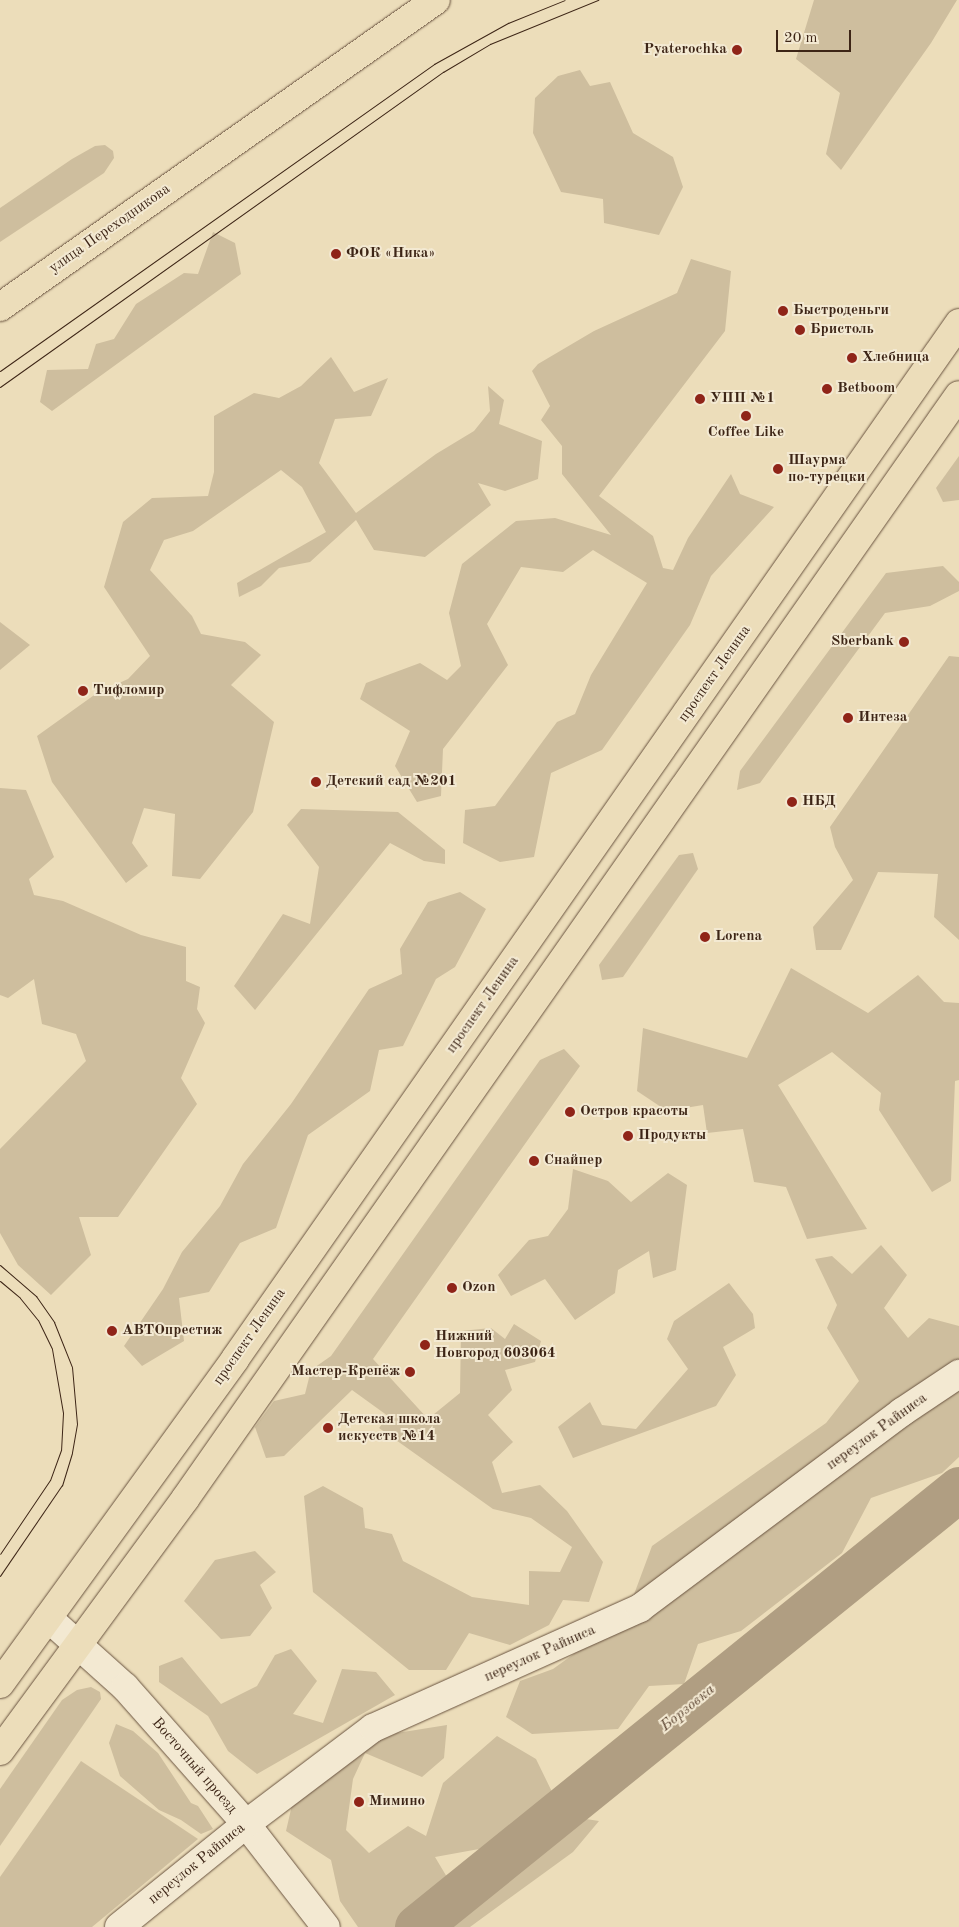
<!DOCTYPE html>
<html>
<head>
<meta charset="utf-8">
<style>
  body { margin:0 }
  #map { position:relative; width:959px; height:1927px; overflow:hidden; background:#ecddba; font-family:"Old Standard TT",serif }
  div>[style] { position:absolute }
  .green>* { inset:0; background:#cebe9e }
  .river>* { height:45px; margin:-22.5px; padding:0 22.5px; transform-origin:22.5px; border-radius:22.5px; background:#b09e82 }
  .roads { filter:drop-shadow(0 0 1px #69533f) drop-shadow(0 0 1px #69533f) }
  .minor>* { height:28px; margin:-14px; padding:0 14px; transform-origin:14px; border-radius:14px; background:#f3e9d2 }
  .major>* { height:28px; margin:-14px; padding:0 14px; transform-origin:14px; border-radius:14px; background:#ecddba }
  .tram>* { height:1px; margin:-0.5px; padding:0 0.5px; transform-origin:0.5px; border-radius:0.5px; background:#3d2516 }
  .dots>* { width:14px; height:14px; translate:-50% -50%; box-sizing:border-box; border:2px solid #f3e9d2; border-radius:50% }
  span { translate:-50% -50%; white-space:nowrap; text-align:center; line-height:1.15; -webkit-text-stroke:4px #f3e9d2; paint-order:stroke }
  .poi-label { font-size:15px; color:#3d2516; font-weight:700 }
  .right { translate:-100% -50%; text-align:right }
  .left { translate:0 -50%; text-align:left }
  .street-label { font-size:15px; color:#3d2516 }
  .water-label { font-size:16px; color:#604936; font-style:italic }
  .scale { position:absolute; left:776px; top:30px; width:75px; height:22px; box-sizing:border-box; border:2px solid #3d2516; border-top:0; padding-left:6px; font-size:15px; line-height:18px; white-space:nowrap; color:#3d2516; -webkit-text-stroke:4px #f3e9d2; paint-order:stroke }
</style>
</head>
<body>
<div id="map">
  <div class="green">
    <i style="clip-path:polygon(814px 0,957px 0,931px 43px,841px 170px,826px 154px,840px 93px,796px 59px)"></i>
    <i style="clip-path:polygon(580px 70px,590px 86px,610px 82px,633px 133px,673px 157px,683px 187px,659px 235px,604px 223px,603px 199px,561px 192px,533px 133px,535px 98px,558px 76px)"></i>
    <i style="clip-path:polygon(105px 145px,113px 151px,114px 158px,104px 173px,0 242px,0 208px,72px 159px,95px 146px)"></i>
    <i style="clip-path:polygon(213px 232px,235px 243px,241px 274px,52px 411px,40px 402px,47px 370px,88px 369px,96px 344px,114px 339px,136px 304px,184px 273px,198px 274px)"></i>
    <i style="clip-path:polygon(691px 259px,731px 271px,725px 331px,599px 496px,653px 536px,663px 568px,673px 570px,688px 538px,731px 474px,740px 494px,774px 507px,711px 576px,690px 625px,602px 750px,551px 773px,534px 857px,500px 862px,463px 843px,465px 810px,495px 806px,557px 722px,575px 714px,591px 675px,647px 583px,593px 550px,563px 572px,521px 567px,487px 624px,508px 665px,443px 749px,441px 796px,417px 802px,395px 766px,410px 731px,360px 699px,366px 683px,420px 663px,447px 680px,461px 666px,449px 613px,462px 564px,516px 521px,555px 518px,611px 535px,562px 474px,562px 446px,541px 420px,550px 406px,532px 371px,538px 364px,594px 331px,677px 293px)"></i>
    <i style="clip-path:polygon(331px 357px,354px 392px,388px 378px,371px 416px,335px 419px,319px 463px,356px 513px,436px 454px,474px 431px,490px 411px,488px 386px,504px 400px,499px 424px,542px 441px,538px 479px,505px 491px,478px 483px,491px 505px,425px 557px,374px 550px,356px 520px,310px 562px,279px 568px,261px 586px,239px 597px,237px 583px,326px 532px,302px 487px,281px 470px,193px 531px,164px 540px,150px 570px,192px 616px,201px 634px,245px 642px,261px 655px,231px 685px,274px 722px,253px 812px,200px 879px,172px 876px,175px 814px,144px 808px,132px 843px,148px 866px,126px 883px,52px 782px,37px 736px,97px 693px,128px 679px,150px 656px,104px 587px,123px 522px,152px 498px,208px 496px,214px 472px,214px 416px,254px 393px,279px 398px,301px 386px)"></i>
    <i style="clip-path:polygon(959px 456px,959px 500px,943px 502px,936px 488px)"></i>
    <i style="clip-path:polygon(943px 566px,959px 582px,959px 591px,930px 606px,885px 613px,760px 783px,737px 790px,740px 771px,886px 573px)"></i>
    <i style="clip-path:polygon(0 622px,30px 645px,0 670px)"></i>
    <i style="clip-path:polygon(949px 656px,959px 657px,959px 940px,934px 917px,938px 874px,878px 872px,841px 950px,816px 950px,813px 927px,853px 880px,835px 847px,830px 827px)"></i>
    <i style="clip-path:polygon(0 788px,26px 790px,54px 857px,29px 879px,34px 895px,63px 901px,141px 935px,186px 947px,186px 981px,200px 987px,197px 1009px,205px 1023px,181px 1078px,197px 1104px,118px 1217px,79px 1217px,91px 1255px,51px 1295px,18px 1265px,0 1233px,0 1149px,86px 1061px,76px 1034px,42px 1024px,34px 979px,8px 998px,0 995px)"></i>
    <i style="clip-path:polygon(301px 809px,398px 812px,445px 850px,445px 864px,424px 861px,390px 843px,255px 1010px,234px 986px,283px 914px,310px 924px,319px 867px,287px 825px)"></i>
    <i style="clip-path:polygon(693px 853px,698px 869px,623px 977px,602px 980px,599px 965px,679px 855px)"></i>
    <i style="clip-path:polygon(460px 892px,486px 909px,455px 967px,436px 979px,403px 1046px,379px 1050px,370px 1091px,308px 1135px,276px 1228px,240px 1243px,209px 1292px,179px 1298px,184px 1341px,142px 1366px,124px 1346px,163px 1289px,182px 1252px,220px 1206px,243px 1164px,291px 1104px,369px 989px,402px 974px,400px 949px,428px 902px)"></i>
    <i style="clip-path:polygon(791px 968px,868px 1013px,918px 975px,944px 1002px,959px 1003px,959px 1080px,955px 1081px,951px 1181px,932px 1192px,879px 1110px,881px 1093px,832px 1052px,778px 1085px,867px 1229px,807px 1239px,786px 1187px,754px 1182px,743px 1129px,707px 1133px,703px 1105px,667px 1111px,637px 1091px,643px 1028px,747px 1058px)"></i>
    <i style="clip-path:polygon(564px 1049px,580px 1066px,373px 1359px,428px 1419px,460px 1393px,461px 1331px,491px 1328px,505px 1339px,514px 1324px,541px 1341px,535px 1362px,505px 1370px,512px 1390px,488px 1415px,513px 1442px,492px 1462px,502px 1493px,540px 1485px,567px 1511px,603px 1562px,589px 1602px,563px 1600px,549px 1625px,510px 1645px,469px 1633px,446px 1670px,409px 1670px,313px 1592px,304px 1496px,323px 1486px,363px 1508px,365px 1528px,392px 1534px,403px 1561px,472px 1597px,529px 1605px,529px 1571px,560px 1572px,572px 1547px,531px 1518px,493px 1509px,379px 1428px,388px 1416px,352px 1390px,284px 1456px,266px 1458px,255px 1427px,274px 1401px,305px 1394px,311px 1370px,331px 1356px,540px 1060px)"></i>
    <i style="clip-path:polygon(573px 1169px,608px 1181px,631px 1202px,668px 1173px,687px 1185px,676px 1270px,653px 1278px,649px 1251px,618px 1270px,615px 1293px,575px 1320px,545px 1279px,511px 1296px,498px 1275px,529px 1240px,548px 1236px,568px 1209px)"></i>
    <i style="clip-path:polygon(881px 1245px,907px 1275px,884px 1308px,908px 1338px,929px 1318px,959px 1326px,959px 1457px,942px 1473px,871px 1498px,842px 1553px,741px 1631px,698px 1644px,684px 1684px,649px 1686px,618px 1729px,532px 1734px,506px 1717px,520px 1681px,553px 1669px,585px 1646px,620px 1632px,652px 1546px,826px 1423px,859px 1381px,827px 1328px,837px 1305px,815px 1259px,832px 1256px,852px 1274px)"></i>
    <i style="clip-path:polygon(729px 1283px,753px 1314px,755px 1328px,723px 1347px,736px 1375px,716px 1406px,573px 1458px,558px 1427px,590px 1402px,602px 1425px,636px 1429px,688px 1369px,667px 1339px,674px 1321px)"></i>
    <i style="clip-path:polygon(255px 1551px,276px 1572px,260px 1585px,272px 1608px,250px 1636px,221px 1639px,184px 1601px,215px 1560px)"></i>
    <i style="clip-path:polygon(291px 1649px,317px 1681px,293px 1714px,323px 1723px,342px 1669px,376px 1672px,395px 1695px,257px 1774px,228px 1751px,208px 1716px,159px 1682px,159px 1666px,182px 1657px,221px 1704px,257px 1686px,275px 1655px)"></i>
    <i style="clip-path:polygon(91px 1687px,100px 1692px,101px 1699px,0 1846px,0 1789px,62px 1700px,77px 1690px)"></i>
    <i style="clip-path:polygon(116px 1724px,133px 1731px,158px 1753px,191px 1803px,198px 1806px,213px 1829px,201px 1834px,181px 1820px,159px 1810px,120px 1776px,109px 1743px)"></i>
    <i style="clip-path:polygon(447px 1725px,444px 1758px,422px 1777px,365px 1753px,353px 1779px,346px 1830px,369px 1853px,408px 1826px,426px 1836px,443px 1783px,497px 1736px,536px 1759px,555px 1798px,490px 1847px,435px 1857px,466px 1909px,586px 1819px,599px 1821px,573px 1852px,470px 1927px,358px 1927px,340px 1901px,331px 1860px,286px 1831px,292px 1805px,359px 1749px,397px 1733px)"></i>
    <i style="clip-path:polygon(81px 1761px,198px 1839px,92px 1927px,0 1927px,0 1877px)"></i>
  </div>
  <div class="river">
    <i style="left:417px;top:1927px;width:697px;rotate:-38.94deg"></i>
  </div>
  <div class="roads">
    <div class="minor">
      <i style="left:48px;top:1618px;width:103px;rotate:41.9deg"></i>
      <i style="left:125px;top:1687px;width:183px;rotate:48.5deg"></i>
      <i style="left:246px;top:1824px;width:130px;rotate:52.2deg"></i>
      <i style="left:119px;top:1927px;width:164px;rotate:-39deg"></i>
      <i style="left:246px;top:1824px;width:159px;rotate:-37.1deg"></i>
      <i style="left:373px;top:1728px;width:293px;rotate:-24.2deg"></i>
      <i style="left:640px;top:1608px;width:327px;rotate:-36.8deg"></i>
      <i style="left:902px;top:1412px;width:69px;rotate:-33.7deg"></i>
    </div>
    <div class="major">
      <i style="left:0;top:307px;width:533px;rotate:-35.15deg"></i>
      <i style="left:0;top:1684px;width:401px;rotate:-54.1deg"></i>
      <i style="left:235px;top:1359px;width:1264px;rotate:-55.05deg"></i>
      <i style="left:0;top:1751px;width:313px;rotate:-53.7deg"></i>
      <i style="left:185px;top:1499px;width:1348px;rotate:-54.97deg"></i>
    </div>
  </div>
  <div class="tram">
    <i style="left:0;top:371px;width:532px;rotate:-35.27deg"></i>
    <i style="left:434px;top:64px;width:85px;rotate:-29deg"></i>
    <i style="left:508px;top:23px;width:61px;rotate:-22deg"></i>
    <i style="left:0;top:387px;width:544px;rotate:-35.42deg"></i>
    <i style="left:443px;top:72px;width:55px;rotate:-30.8deg"></i>
    <i style="left:490px;top:44px;width:117px;rotate:-22.2deg"></i>
    <i style="left:0;top:1265px;width:48px;rotate:40.7deg"></i>
    <i style="left:36px;top:1296px;width:32px;rotate:55deg"></i>
    <i style="left:54px;top:1322px;width:48px;rotate:68.2deg"></i>
    <i style="left:72px;top:1367px;width:57px;rotate:85deg"></i>
    <i style="left:77px;top:1424px;width:29px;rotate:100deg"></i>
    <i style="left:72px;top:1453px;width:34px;rotate:107deg"></i>
    <i style="left:62px;top:1485px;width:110px;rotate:124.3deg"></i>
    <i style="left:0;top:1281px;width:26px;rotate:40deg"></i>
    <i style="left:20px;top:1298px;width:28px;rotate:51deg"></i>
    <i style="left:38px;top:1320px;width:32px;rotate:64deg"></i>
    <i style="left:52px;top:1349px;width:65px;rotate:80.2deg"></i>
    <i style="left:63px;top:1413px;width:37px;rotate:93deg"></i>
    <i style="left:61px;top:1450px;width:32px;rotate:110deg"></i>
    <i style="left:50px;top:1480px;width:89px;rotate:124deg"></i>
  </div>
  <div class="dots">
    <i style="left:737px;top:50px;background:#8f2418"></i>
    <i style="left:336px;top:254px;background:#8f2418"></i>
    <i style="left:783px;top:311px;background:#8f2418"></i>
    <i style="left:800px;top:330px;background:#8f2418"></i>
    <i style="left:852px;top:358px;background:#8f2418"></i>
    <i style="left:827px;top:389px;background:#8f2418"></i>
    <i style="left:700px;top:399px;background:#8f2418"></i>
    <i style="left:746px;top:416px;background:#8f2418"></i>
    <i style="left:778px;top:469px;background:#8f2418"></i>
    <i style="left:904px;top:642px;background:#8f2418"></i>
    <i style="left:83px;top:691px;background:#8f2418"></i>
    <i style="left:848px;top:718px;background:#8f2418"></i>
    <i style="left:316px;top:782px;background:#8f2418"></i>
    <i style="left:792px;top:802px;background:#8f2418"></i>
    <i style="left:705px;top:937px;background:#8f2418"></i>
    <i style="left:570px;top:1112px;background:#8f2418"></i>
    <i style="left:628px;top:1136px;background:#8f2418"></i>
    <i style="left:534px;top:1161px;background:#8f2418"></i>
    <i style="left:452px;top:1288px;background:#8f2418"></i>
    <i style="left:112px;top:1331px;background:#8f2418"></i>
    <i style="left:425px;top:1345px;background:#8f2418"></i>
    <i style="left:410px;top:1372px;background:#8f2418"></i>
    <i style="left:328px;top:1428px;background:#8f2418"></i>
    <i style="left:359px;top:1802px;background:#8f2418"></i>
  </div>
  <div class="poi-label">
    <span class="right" style="left:727px;top:50px">Pyaterochka</span>
    <span class="left" style="left:346px;top:254px">ФОК «Ника»</span>
    <span class="left" style="left:793px;top:311px">Быстроденьги</span>
    <span class="left" style="left:810px;top:330px">Бристоль</span>
    <span class="left" style="left:862px;top:358px">Хлебница</span>
    <span class="left" style="left:837px;top:389px">Betboom</span>
    <span class="left" style="left:710px;top:399px">УПП №1</span>
    <span style="left:746px;top:433px">Coffee Like</span>
    <span class="left" style="left:788px;top:469px">Шаурма<br>по-турецки</span>
    <span class="right" style="left:894px;top:642px">Sberbank</span>
    <span class="left" style="left:93px;top:691px">Тифломир</span>
    <span class="left" style="left:858px;top:718px">Интеза</span>
    <span class="left" style="left:326px;top:782px">Детский сад №201</span>
    <span class="left" style="left:802px;top:802px">НБД</span>
    <span class="left" style="left:715px;top:937px">Lorena</span>
    <span class="left" style="left:580px;top:1112px">Остров красоты</span>
    <span class="left" style="left:638px;top:1136px">Продукты</span>
    <span class="left" style="left:544px;top:1161px">Снайпер</span>
    <span class="left" style="left:462px;top:1288px">Ozon</span>
    <span class="left" style="left:122px;top:1331px">АВТОпрестиж</span>
    <span class="left" style="left:435px;top:1345px">Нижний<br>Новгород 603064</span>
    <span class="right" style="left:400px;top:1372px">Мастер-Крепёж</span>
    <span class="left" style="left:338px;top:1428px">Детская школа<br>искусств №14</span>
    <span class="left" style="left:369px;top:1802px">Мимино</span>
  </div>
  <div class="street-label">
    <span style="left:110px;top:229px;rotate:-35deg">улица Переходникова</span>
    <span style="left:715px;top:674px;rotate:-55deg">проспект Ленина</span>
    <span style="left:483px;top:1005px;rotate:-55deg">проспект Ленина</span>
    <span style="left:250px;top:1337px;rotate:-55deg">проспект Ленина</span>
    <span style="left:877px;top:1432px;rotate:-36deg">переулок Райниса</span>
    <span style="left:540px;top:1654px;rotate:-24deg">переулок Райниса</span>
    <span style="left:194px;top:1766px;rotate:49deg">Восточный проезд</span>
    <span style="left:197px;top:1864px;rotate:-39deg">переулок Райниса</span>
  </div>
  <div class="water-label">
    <span style="left:688px;top:1708px;rotate:-39deg">Борзовка</span>
  </div>
  <div class="scale">20 m</div>
</div>
</body>
</html>
